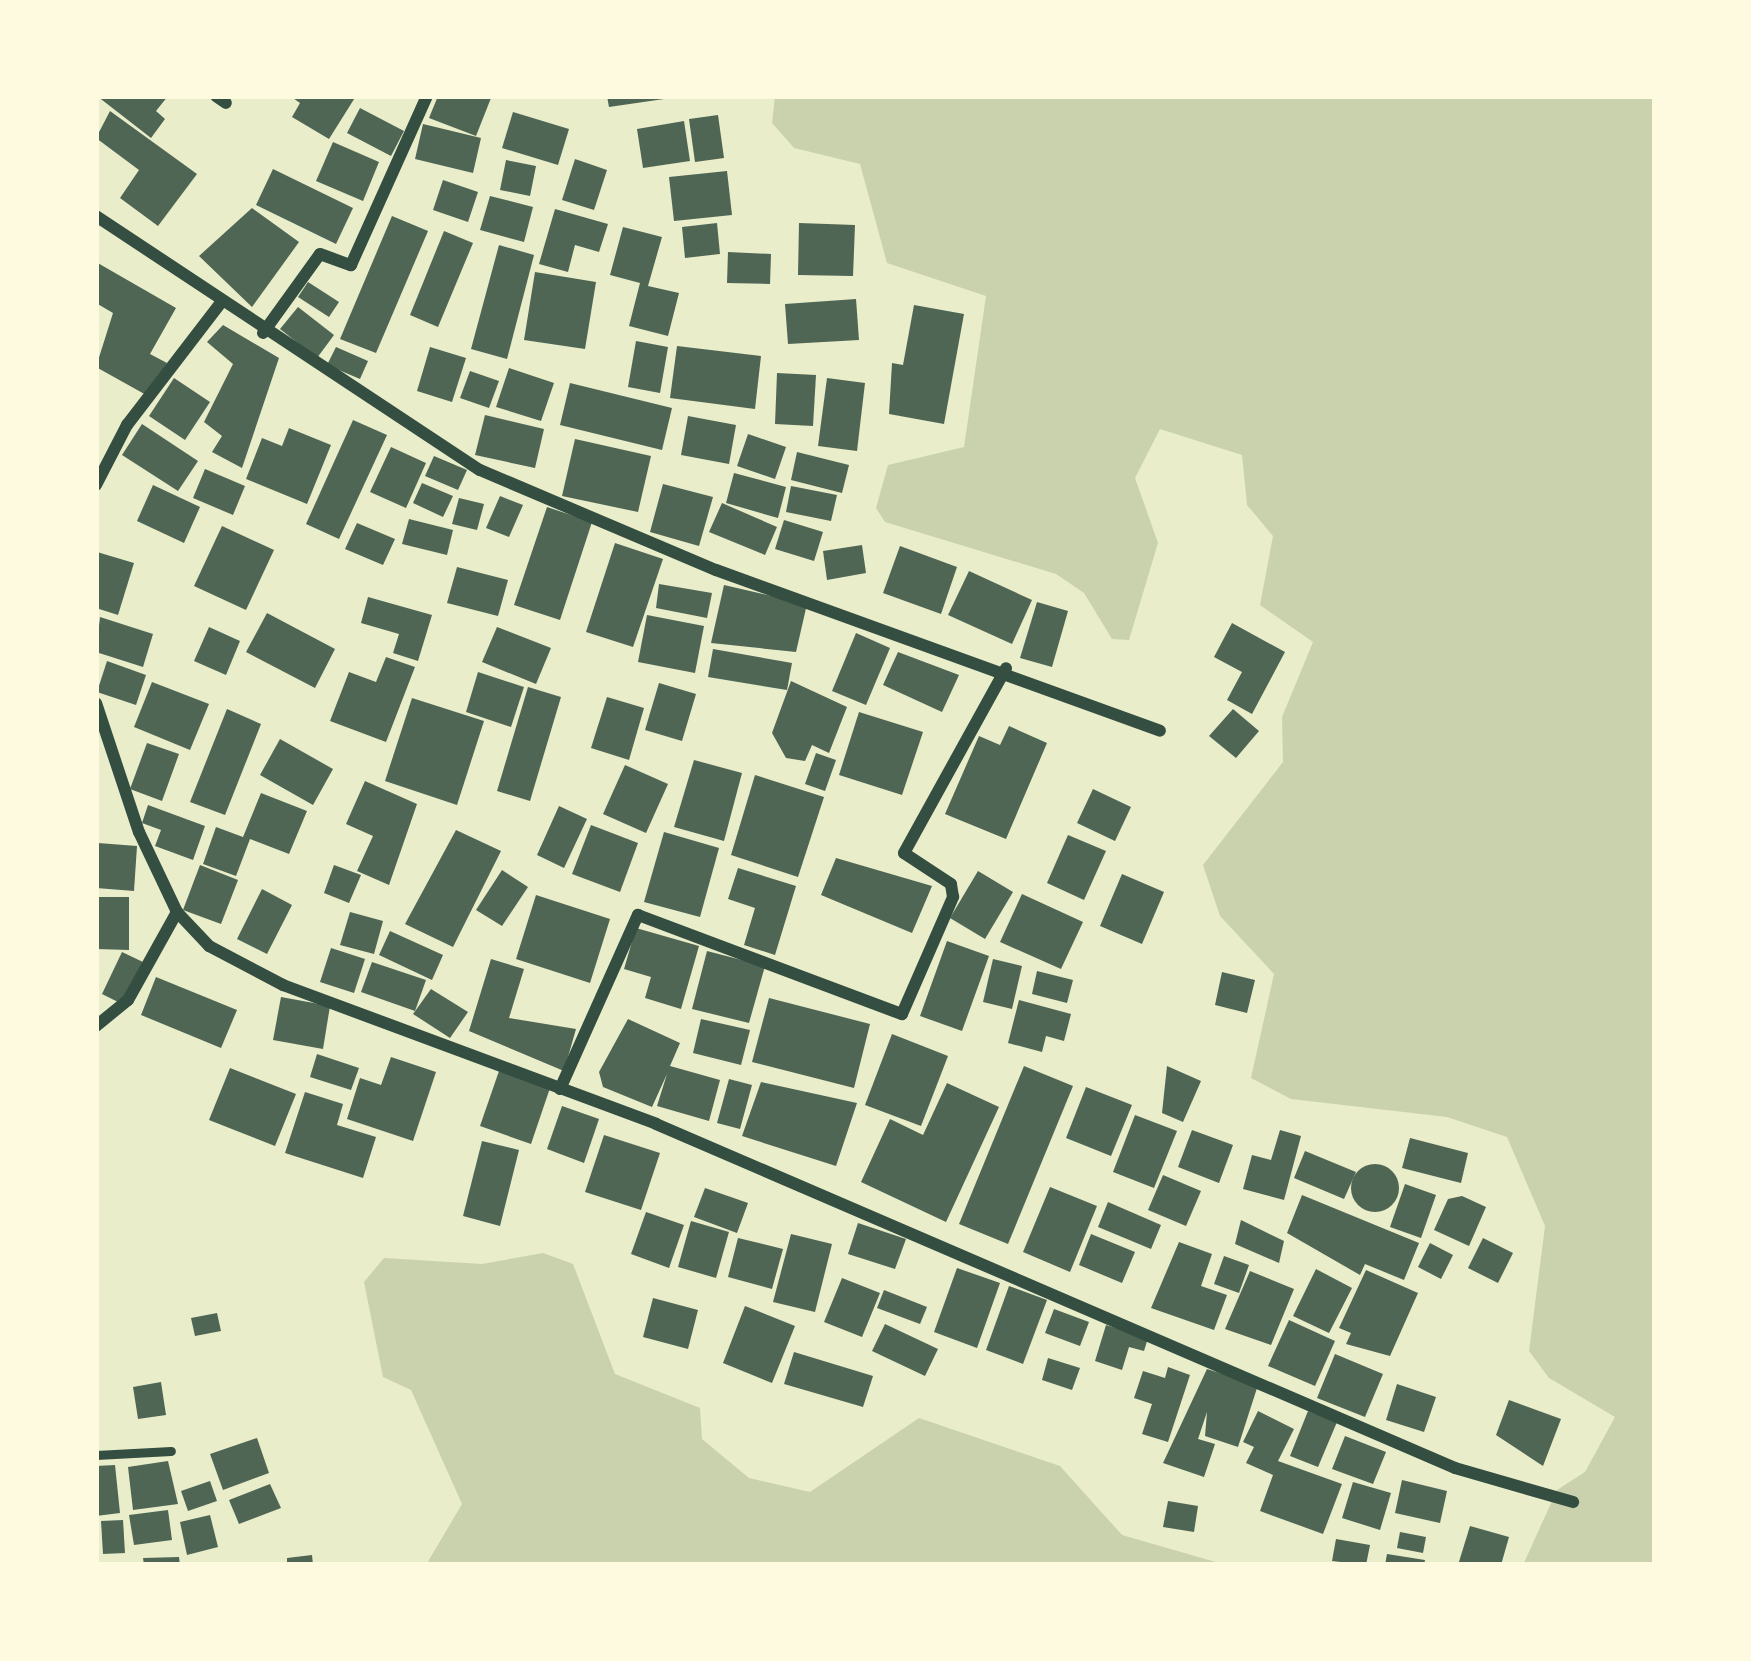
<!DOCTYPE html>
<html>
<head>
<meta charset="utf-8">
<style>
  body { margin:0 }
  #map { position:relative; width:1751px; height:1661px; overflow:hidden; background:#e9edc9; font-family:"IBM Plex Sans",sans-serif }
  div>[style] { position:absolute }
  .green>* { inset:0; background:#cad2ad }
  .building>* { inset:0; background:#4f6655 }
  .round { border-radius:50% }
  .service>* { height:9px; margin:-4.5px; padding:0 4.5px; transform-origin:4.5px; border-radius:4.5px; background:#344e41 }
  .minor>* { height:12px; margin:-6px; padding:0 6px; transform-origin:6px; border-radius:6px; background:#344e41 }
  span { translate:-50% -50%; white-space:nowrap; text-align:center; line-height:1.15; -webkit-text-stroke:12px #fefae0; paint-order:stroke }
  .frame { position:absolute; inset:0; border:99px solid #fefae0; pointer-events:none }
</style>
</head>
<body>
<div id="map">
  <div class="green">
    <i style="clip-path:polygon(775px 96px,1655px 96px,1655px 1565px,1523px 1565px,1557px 1490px,1585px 1472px,1615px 1417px,1549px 1378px,1529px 1351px,1545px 1226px,1507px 1137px,1447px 1117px,1291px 1099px,1251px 1078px,1274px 974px,1220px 916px,1203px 865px,1283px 762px,1282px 717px,1313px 642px,1260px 605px,1273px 536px,1247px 505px,1242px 455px,1160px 429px,1135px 478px,1158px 543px,1129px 640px,1112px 639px,1084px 593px,1056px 574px,885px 522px,876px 508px,888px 465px,964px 447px,986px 296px,887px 263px,860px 164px,794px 148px,772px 123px)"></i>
    <i style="clip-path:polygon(543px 1253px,573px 1264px,615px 1374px,700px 1408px,702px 1439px,749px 1478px,810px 1492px,919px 1418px,1060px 1466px,1122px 1535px,1226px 1565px,426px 1565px,462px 1504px,411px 1390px,383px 1377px,364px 1282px,384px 1258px,482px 1264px)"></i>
  </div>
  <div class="building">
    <i style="clip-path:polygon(97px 96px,168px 96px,156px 111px,165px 119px,151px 138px)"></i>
    <i style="clip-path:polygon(290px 96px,356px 96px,329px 139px,292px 117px,300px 103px)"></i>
    <i style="clip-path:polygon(438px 96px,491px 98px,476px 136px,429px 118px)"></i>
    <i style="clip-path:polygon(607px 96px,664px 96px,664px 99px,609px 107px)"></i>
    <i style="clip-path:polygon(360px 108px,404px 131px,391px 156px,347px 133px)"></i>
    <i style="clip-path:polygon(110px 111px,197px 174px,158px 226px,120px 198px,139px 170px,96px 138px)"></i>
    <i style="clip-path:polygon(513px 112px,569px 129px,558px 165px,502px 148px)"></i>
    <i style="clip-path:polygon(718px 115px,724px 158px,695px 162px,689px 119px)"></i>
    <i style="clip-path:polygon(684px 121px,690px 161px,643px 168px,637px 129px)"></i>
    <i style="clip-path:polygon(423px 124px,481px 138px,473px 173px,415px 159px)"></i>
    <i style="clip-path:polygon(333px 142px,379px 162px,363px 201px,316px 181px)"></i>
    <i style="clip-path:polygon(575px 159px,607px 170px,594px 210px,562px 200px)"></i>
    <i style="clip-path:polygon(506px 160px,536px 166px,530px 196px,500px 190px)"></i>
    <i style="clip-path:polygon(273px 169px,353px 208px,336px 244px,256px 205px)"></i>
    <i style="clip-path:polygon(727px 171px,732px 215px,674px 221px,669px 177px)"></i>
    <i style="clip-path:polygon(443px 180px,478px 192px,468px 222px,433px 210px)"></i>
    <i style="clip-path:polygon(490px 196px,533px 207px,524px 242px,480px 230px)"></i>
    <i style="clip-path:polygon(252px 208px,299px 242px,252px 307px,199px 256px)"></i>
    <i style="clip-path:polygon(555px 209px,608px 224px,599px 252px,575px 245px,568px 272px,539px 264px)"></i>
    <i style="clip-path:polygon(392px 216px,428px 231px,376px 353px,340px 339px)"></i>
    <i style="clip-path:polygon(717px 223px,720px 254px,685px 258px,682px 227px)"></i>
    <i style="clip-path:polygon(799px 223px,855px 225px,853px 276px,798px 275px)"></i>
    <i style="clip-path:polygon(623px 227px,662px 237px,648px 286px,679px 293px,668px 336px,629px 326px,640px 283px,610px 275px)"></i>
    <i style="clip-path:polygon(444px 231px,473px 243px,438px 327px,410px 315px)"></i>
    <i style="clip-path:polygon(499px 245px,534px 255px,507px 359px,471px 349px)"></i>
    <i style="clip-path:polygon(728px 252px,771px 254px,770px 284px,727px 283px)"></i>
    <i style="clip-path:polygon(96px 262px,176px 308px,150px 354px,167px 363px,148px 396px,96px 367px,113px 313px,96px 303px)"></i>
    <i style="clip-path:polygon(535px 272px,596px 282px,585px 349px,524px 340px)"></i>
    <i style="clip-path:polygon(308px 282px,339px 302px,329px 317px,298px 297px)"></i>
    <i style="clip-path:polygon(856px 299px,859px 340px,788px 344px,785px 304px)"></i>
    <i style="clip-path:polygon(914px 305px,964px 314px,944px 424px,889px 414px,892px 363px,903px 365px)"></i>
    <i style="clip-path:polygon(298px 307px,334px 335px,317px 358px,280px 329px)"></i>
    <i style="clip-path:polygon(223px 325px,279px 358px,242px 468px,212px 452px,222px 436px,204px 422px,233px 364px,207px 342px)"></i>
    <i style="clip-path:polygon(636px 341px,668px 347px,660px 393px,628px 387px)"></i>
    <i style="clip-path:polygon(677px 346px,761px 356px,755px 409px,670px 398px)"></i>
    <i style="clip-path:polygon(336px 347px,368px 361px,360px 379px,327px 365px)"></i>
    <i style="clip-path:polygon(430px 347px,466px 358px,452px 402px,417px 391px)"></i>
    <i style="clip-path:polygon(509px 368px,554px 383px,541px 421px,496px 407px)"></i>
    <i style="clip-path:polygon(470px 371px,499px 381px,489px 408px,460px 398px)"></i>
    <i style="clip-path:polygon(777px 373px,816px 375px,813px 426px,775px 424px)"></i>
    <i style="clip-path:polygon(174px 378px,210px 402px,185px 440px,149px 416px)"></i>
    <i style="clip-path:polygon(827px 378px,865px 383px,857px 451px,818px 446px)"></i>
    <i style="clip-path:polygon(570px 383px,672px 408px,662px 450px,560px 425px)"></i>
    <i style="clip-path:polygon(485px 415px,544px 429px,535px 468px,475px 455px)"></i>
    <i style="clip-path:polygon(688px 416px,736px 425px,729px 464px,681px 455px)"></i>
    <i style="clip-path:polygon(353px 420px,387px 435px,339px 539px,306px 524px)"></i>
    <i style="clip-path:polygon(142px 424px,198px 461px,178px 491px,122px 455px)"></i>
    <i style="clip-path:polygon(289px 428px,331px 445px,307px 504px,246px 479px,262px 438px,282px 446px)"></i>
    <i style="clip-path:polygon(748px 434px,786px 447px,775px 479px,737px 466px)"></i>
    <i style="clip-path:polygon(575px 439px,651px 456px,638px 512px,562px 496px)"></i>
    <i style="clip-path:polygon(391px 447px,426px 463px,406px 508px,370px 492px)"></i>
    <i style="clip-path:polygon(797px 452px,849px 465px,842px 493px,791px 480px)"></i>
    <i style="clip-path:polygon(434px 456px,467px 470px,458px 490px,425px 476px)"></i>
    <i style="clip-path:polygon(205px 469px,245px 486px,233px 515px,193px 498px)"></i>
    <i style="clip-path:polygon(734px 473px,786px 487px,778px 518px,726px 503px)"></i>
    <i style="clip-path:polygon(422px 483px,453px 496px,443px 517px,413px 503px)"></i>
    <i style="clip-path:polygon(663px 484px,713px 497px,699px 546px,650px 532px)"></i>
    <i style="clip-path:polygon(153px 485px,200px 507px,184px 543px,137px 521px)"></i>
    <i style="clip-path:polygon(791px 486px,837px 495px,831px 521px,786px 512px)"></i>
    <i style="clip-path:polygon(500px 496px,523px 505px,509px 537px,486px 528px)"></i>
    <i style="clip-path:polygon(459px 498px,484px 504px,477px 530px,452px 524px)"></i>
    <i style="clip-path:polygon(722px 503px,777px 527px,765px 555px,709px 532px)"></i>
    <i style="clip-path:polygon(547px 507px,592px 522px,560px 620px,514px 605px)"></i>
    <i style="clip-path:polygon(409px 519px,453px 530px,447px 555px,402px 544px)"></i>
    <i style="clip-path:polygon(784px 520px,823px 532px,814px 561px,775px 549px)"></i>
    <i style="clip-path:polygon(357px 523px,395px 539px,383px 565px,345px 549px)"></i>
    <i style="clip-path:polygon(222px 526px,274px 550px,246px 610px,194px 586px)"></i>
    <i style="clip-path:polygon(615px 543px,663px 559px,633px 647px,586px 632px)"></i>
    <i style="clip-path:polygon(862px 545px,866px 573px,827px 580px,823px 551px)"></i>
    <i style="clip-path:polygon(900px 546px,957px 567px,941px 614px,883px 593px)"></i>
    <i style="clip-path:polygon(97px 552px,134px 563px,118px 615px,96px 608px)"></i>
    <i style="clip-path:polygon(457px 567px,508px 580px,498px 616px,447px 603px)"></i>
    <i style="clip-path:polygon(969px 571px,1032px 600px,1012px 644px,948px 615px)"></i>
    <i style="clip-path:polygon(659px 584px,712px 593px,707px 618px,656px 608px)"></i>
    <i style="clip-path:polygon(724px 585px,807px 604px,796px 652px,711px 643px)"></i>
    <i style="clip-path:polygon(368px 597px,432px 615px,418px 661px,393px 653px,399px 634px,361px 623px)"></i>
    <i style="clip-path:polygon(1037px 602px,1068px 611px,1052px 667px,1020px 658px)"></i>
    <i style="clip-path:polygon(267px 613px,335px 649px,315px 688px,246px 652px)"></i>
    <i style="clip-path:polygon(647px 615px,704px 626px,695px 673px,638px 662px)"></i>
    <i style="clip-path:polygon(100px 617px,153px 634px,143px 667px,96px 652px)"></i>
    <i style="clip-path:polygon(1232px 623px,1285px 652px,1252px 714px,1227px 700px,1242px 672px,1214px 657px)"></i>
    <i style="clip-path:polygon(209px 627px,240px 641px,226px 675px,194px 661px)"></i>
    <i style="clip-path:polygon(497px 627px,551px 648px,536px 684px,482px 662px)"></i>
    <i style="clip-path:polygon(856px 633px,890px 648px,866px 705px,832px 691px)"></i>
    <i style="clip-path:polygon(713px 649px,792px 663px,787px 690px,708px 677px)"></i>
    <i style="clip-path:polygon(898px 652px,959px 675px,942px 712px,883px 685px)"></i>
    <i style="clip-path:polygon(386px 657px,415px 667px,386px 742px,330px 721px,349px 672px,376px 682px)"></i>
    <i style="clip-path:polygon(107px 661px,146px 675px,136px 705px,97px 692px)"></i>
    <i style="clip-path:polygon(478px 672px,524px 687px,511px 727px,466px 712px)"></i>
    <i style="clip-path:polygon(791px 681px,847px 707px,829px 753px,812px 745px,805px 761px,786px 758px,772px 733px)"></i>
    <i style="clip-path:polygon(152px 682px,209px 704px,190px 750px,134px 727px)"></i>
    <i style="clip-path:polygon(659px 683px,696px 694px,682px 741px,645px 730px)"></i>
    <i style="clip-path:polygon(528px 687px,561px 697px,530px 801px,497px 791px)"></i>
    <i style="clip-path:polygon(607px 697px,644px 708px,629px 760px,591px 748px)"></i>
    <i style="clip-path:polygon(412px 698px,484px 721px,457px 805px,385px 781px)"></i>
    <i style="clip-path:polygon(227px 709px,261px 724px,225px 815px,190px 802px)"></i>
    <i style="clip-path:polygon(1233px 709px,1259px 731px,1236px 758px,1209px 736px)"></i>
    <i style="clip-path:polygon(859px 712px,923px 732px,902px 795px,839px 775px)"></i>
    <i style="clip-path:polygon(1009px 726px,1047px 743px,1006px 839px,945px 814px,979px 736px,1000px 745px)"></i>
    <i style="clip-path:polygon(280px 739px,333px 769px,313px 805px,260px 775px)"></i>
    <i style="clip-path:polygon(147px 743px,179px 754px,162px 801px,130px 789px)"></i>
    <i style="clip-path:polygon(816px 753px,836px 760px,825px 791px,805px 784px)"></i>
    <i style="clip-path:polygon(694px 760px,742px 773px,724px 841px,674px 827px)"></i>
    <i style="clip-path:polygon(625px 765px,668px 784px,646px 833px,603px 814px)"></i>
    <i style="clip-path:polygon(755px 775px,824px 797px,798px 877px,731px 855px)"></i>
    <i style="clip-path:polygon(365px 781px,417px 804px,389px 885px,357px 871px,373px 836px,346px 824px)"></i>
    <i style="clip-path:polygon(1093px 789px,1131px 807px,1115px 841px,1077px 823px)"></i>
    <i style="clip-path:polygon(261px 793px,307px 811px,289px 854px,250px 839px,236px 876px,203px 864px,216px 827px,243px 837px)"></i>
    <i style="clip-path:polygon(148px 805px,205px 826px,193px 860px,155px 846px,161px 830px,142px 823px)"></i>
    <i style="clip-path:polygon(559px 806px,587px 819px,564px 868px,537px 855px)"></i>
    <i style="clip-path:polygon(591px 825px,638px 843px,620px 892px,572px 874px)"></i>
    <i style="clip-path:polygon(456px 830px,501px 851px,453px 947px,405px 924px)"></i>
    <i style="clip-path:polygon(664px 832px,719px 848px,700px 917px,644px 902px)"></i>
    <i style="clip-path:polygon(1068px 835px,1106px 851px,1084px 900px,1047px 883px)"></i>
    <i style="clip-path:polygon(98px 843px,137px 846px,134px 891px,96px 888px)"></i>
    <i style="clip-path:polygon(836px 858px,932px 886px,912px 933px,821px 895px)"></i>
    <i style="clip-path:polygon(200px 865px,238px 880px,221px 924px,183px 910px)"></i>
    <i style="clip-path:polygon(334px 865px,361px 875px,349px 903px,324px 893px)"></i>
    <i style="clip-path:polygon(738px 868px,796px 886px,775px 955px,744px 945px,755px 908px,728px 899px)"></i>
    <i style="clip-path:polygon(502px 870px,528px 887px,502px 926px,476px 910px)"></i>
    <i style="clip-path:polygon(978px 871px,1013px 892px,985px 939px,950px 918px)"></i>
    <i style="clip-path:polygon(1122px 874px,1164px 892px,1142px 944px,1100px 926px)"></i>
    <i style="clip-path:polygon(262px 889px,292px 905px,267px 954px,237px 939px)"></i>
    <i style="clip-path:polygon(1022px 894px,1083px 922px,1061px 969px,1000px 942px)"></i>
    <i style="clip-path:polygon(536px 895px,610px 919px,590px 983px,516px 959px)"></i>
    <i style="clip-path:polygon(96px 897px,129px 897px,129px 950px,96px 949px)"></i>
    <i style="clip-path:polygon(350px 912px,383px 921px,374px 954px,340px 945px)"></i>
    <i style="clip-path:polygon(636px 928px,699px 946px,681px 1009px,645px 998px,651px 977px,624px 969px)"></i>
    <i style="clip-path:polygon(390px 931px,443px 955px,432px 980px,379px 955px)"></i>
    <i style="clip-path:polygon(947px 941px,989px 956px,962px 1031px,920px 1016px)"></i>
    <i style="clip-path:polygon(331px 948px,365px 959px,354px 993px,320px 982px)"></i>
    <i style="clip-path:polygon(707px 951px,765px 966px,749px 1023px,692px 1009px)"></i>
    <i style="clip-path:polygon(122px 952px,143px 962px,122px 1004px,102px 994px)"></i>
    <i style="clip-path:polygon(491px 959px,524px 969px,509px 1018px,576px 1029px,564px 1071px,469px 1031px)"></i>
    <i style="clip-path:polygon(993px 959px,1022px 966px,1012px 1009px,983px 1002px)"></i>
    <i style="clip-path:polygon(372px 962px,426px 980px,415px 1011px,361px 992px)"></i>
    <i style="clip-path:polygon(1037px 971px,1073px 980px,1067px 1003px,1032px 994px)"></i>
    <i style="clip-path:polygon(1222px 972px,1255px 980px,1247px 1013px,1215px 1005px)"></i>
    <i style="clip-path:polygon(156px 977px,237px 1010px,221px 1048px,141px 1015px)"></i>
    <i style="clip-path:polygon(431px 989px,468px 1012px,450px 1038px,413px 1014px)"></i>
    <i style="clip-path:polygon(281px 997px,330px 1006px,323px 1049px,273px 1040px)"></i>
    <i style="clip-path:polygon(769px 998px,870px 1024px,854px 1088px,752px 1062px)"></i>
    <i style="clip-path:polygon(1019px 1000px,1071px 1014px,1064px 1041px,1046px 1036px,1042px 1052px,1008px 1043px)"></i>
    <i style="clip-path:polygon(628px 1019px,680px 1043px,670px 1066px,720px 1080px,709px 1121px,657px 1106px,667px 1074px,652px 1107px,603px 1087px,599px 1072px)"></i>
    <i style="clip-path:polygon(701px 1019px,750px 1030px,741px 1065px,693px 1053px)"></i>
    <i style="clip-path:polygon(892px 1034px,948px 1056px,921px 1126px,865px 1105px)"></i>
    <i style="clip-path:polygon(317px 1054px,359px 1068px,351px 1090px,310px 1077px)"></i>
    <i style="clip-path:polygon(391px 1057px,436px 1072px,413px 1141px,347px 1119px,360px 1078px,381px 1085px)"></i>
    <i style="clip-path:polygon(1024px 1066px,1073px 1086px,1008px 1244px,959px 1224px)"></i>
    <i style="clip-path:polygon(1167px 1066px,1201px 1081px,1183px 1122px,1162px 1113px)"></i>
    <i style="clip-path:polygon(230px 1068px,296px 1094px,275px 1146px,209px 1120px)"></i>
    <i style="clip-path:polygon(499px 1071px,550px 1088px,531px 1144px,480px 1126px)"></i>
    <i style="clip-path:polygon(729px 1079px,752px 1085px,740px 1129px,717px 1123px)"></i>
    <i style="clip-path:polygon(761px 1082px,857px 1103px,836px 1166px,742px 1136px)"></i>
    <i style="clip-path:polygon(947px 1083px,999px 1107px,946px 1222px,861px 1182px,890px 1119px,923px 1135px)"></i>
    <i style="clip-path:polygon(1086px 1087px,1132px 1105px,1111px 1156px,1066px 1138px)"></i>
    <i style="clip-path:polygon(305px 1092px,343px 1104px,337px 1125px,376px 1137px,363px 1178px,285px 1153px)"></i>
    <i style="clip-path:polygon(562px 1106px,599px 1119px,584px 1163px,547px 1149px)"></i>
    <i style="clip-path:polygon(1135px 1115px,1177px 1131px,1154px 1188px,1113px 1172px)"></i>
    <i style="clip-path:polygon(1192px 1130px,1233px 1145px,1219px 1183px,1178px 1167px)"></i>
    <i style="clip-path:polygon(1280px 1130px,1301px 1136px,1284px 1200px,1243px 1189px,1252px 1155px,1271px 1160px)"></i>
    <i style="clip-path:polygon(604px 1135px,660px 1153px,641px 1210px,585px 1192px)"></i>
    <i style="clip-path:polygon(1410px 1138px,1468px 1153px,1461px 1183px,1402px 1168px)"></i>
    <i style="clip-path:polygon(482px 1141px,519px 1150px,500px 1226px,463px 1216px)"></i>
    <i style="clip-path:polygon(1305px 1151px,1356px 1172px,1344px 1199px,1294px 1178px)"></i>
    <i class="round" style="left:1351px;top:1164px;width:48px;height:48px"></i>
    <i style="clip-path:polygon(1163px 1175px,1201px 1191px,1186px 1226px,1148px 1210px)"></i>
    <i style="clip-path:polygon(1405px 1184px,1436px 1195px,1421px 1238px,1390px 1227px)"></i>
    <i style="clip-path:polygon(1050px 1187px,1097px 1206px,1070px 1272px,1023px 1252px)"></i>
    <i style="clip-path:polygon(705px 1188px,748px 1203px,737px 1233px,694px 1217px)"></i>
    <i style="clip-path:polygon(1302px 1195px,1419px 1243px,1404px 1280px,1365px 1264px,1360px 1275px,1287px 1233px)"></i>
    <i style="clip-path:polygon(1462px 1196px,1486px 1207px,1469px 1246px,1434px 1230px,1448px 1199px)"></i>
    <i style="clip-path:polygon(1108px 1202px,1161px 1225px,1151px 1249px,1098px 1227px)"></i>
    <i style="clip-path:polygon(646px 1212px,684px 1225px,669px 1268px,631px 1254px)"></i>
    <i style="clip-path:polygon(1241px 1220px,1284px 1241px,1279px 1263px,1235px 1244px)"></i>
    <i style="clip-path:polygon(691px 1221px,729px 1232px,716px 1278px,678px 1267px)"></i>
    <i style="clip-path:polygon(858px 1223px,906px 1239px,895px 1269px,848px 1254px)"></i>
    <i style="clip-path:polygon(791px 1234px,832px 1244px,815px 1312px,773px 1302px)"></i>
    <i style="clip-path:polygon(1091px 1234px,1135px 1252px,1122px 1283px,1079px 1265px)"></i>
    <i style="clip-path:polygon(738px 1238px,783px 1249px,772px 1289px,728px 1277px)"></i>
    <i style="clip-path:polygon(1483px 1238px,1513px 1253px,1498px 1283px,1468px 1268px)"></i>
    <i style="clip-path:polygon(1179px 1242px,1212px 1254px,1201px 1286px,1227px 1295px,1214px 1330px,1151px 1308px)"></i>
    <i style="clip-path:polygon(1430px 1243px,1453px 1255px,1441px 1279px,1418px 1267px)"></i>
    <i style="clip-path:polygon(1224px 1256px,1249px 1265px,1239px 1293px,1214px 1284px)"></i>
    <i style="clip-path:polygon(957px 1268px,1000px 1283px,977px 1348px,934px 1332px)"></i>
    <i style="clip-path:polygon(1316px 1269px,1352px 1288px,1329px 1333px,1293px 1316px)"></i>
    <i style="clip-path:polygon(1366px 1270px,1418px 1293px,1390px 1356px,1346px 1344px,1351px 1333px,1339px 1328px)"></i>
    <i style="clip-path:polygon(1250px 1271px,1294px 1289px,1271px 1345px,1225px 1329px)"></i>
    <i style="clip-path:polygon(842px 1278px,880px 1293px,862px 1337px,824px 1322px)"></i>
    <i style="clip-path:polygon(1009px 1286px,1047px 1300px,1023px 1364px,986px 1350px)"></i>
    <i style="clip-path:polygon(884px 1290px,927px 1307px,920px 1324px,877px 1308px)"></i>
    <i style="clip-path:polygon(653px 1298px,698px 1310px,688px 1349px,643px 1337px)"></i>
    <i style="clip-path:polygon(745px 1306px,795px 1326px,772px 1383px,723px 1363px)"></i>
    <i style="clip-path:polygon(1054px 1309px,1089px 1322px,1080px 1346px,1045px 1333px)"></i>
    <i style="clip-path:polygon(217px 1313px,221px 1331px,195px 1336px,191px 1318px)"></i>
    <i style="clip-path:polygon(1289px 1320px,1335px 1341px,1315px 1386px,1268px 1366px)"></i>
    <i style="clip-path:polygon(885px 1324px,938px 1349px,925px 1376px,872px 1351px)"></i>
    <i style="clip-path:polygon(1106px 1325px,1148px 1338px,1144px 1351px,1129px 1347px,1122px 1370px,1095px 1361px)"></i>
    <i style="clip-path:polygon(794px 1352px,873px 1376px,863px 1407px,784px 1384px)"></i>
    <i style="clip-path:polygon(1335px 1354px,1383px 1374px,1365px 1417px,1317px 1398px)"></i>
    <i style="clip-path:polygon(1048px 1358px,1080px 1368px,1072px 1390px,1042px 1380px)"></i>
    <i style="clip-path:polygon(1168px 1367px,1190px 1375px,1168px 1442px,1142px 1434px,1152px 1404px,1134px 1398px,1143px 1371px,1165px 1378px)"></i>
    <i style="clip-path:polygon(1207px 1369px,1258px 1385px,1238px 1447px,1205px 1436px,1207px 1412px,1198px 1439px,1215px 1444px,1204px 1477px,1163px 1463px)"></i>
    <i style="clip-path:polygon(161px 1382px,166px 1415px,138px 1419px,133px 1387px)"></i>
    <i style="clip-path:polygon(1397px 1384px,1436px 1397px,1424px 1432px,1386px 1420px)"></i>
    <i style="clip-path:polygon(1509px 1400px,1561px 1419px,1543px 1466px,1496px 1435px)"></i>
    <i style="clip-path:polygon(1258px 1411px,1294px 1429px,1278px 1461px,1342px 1484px,1323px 1534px,1260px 1511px,1273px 1475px,1246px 1463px,1254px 1447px,1243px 1442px)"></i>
    <i style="clip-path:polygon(1308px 1411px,1337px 1422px,1318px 1467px,1290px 1456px)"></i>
    <i style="clip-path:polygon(1345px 1436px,1386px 1452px,1373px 1484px,1332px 1469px)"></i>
    <i style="clip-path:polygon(257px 1438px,269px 1473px,223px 1490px,210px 1454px)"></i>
    <i style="clip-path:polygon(168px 1461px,178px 1504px,133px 1510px,128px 1467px)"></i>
    <i style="clip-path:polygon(115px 1465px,120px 1513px,96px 1516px,96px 1466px)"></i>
    <i style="clip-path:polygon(1402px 1480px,1447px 1491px,1440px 1523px,1395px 1513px)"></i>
    <i style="clip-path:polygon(210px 1481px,217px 1501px,188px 1511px,181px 1491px)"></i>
    <i style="clip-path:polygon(1353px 1482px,1391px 1493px,1380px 1530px,1342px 1518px)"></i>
    <i style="clip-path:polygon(270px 1484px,281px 1508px,239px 1524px,229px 1500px)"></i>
    <i style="clip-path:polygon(1168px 1501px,1198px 1506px,1194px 1532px,1163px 1527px)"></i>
    <i style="clip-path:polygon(168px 1510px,172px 1540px,134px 1545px,129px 1515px)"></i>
    <i style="clip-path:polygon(210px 1515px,218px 1547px,187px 1555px,180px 1522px)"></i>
    <i style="clip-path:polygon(123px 1520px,125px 1553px,103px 1554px,101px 1521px)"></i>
    <i style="clip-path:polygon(1470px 1526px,1509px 1537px,1501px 1565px,1458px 1565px)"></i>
    <i style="clip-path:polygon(1400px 1532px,1426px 1537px,1423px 1553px,1397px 1548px)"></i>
    <i style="clip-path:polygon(1336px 1539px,1370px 1545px,1366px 1565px,1332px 1561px)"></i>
    <i style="clip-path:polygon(1387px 1554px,1425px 1560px,1424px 1565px,1385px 1565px)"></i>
    <i style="clip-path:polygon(312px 1555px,313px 1565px,287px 1565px,287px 1558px)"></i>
    <i style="clip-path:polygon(179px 1557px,180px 1565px,144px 1565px,143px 1558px)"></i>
  </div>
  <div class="service">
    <i style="left:96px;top:1455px;width:75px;rotate:-3.1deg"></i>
  </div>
  <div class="minor">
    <i style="left:216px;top:96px;width:12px;rotate:35deg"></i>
    <i style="left:96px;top:216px;width:460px;rotate:33.5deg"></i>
    <i style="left:480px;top:470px;width:256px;rotate:23deg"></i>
    <i style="left:716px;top:570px;width:472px;rotate:19.9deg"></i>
    <i style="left:263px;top:333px;width:97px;rotate:-54.2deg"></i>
    <i style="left:320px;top:254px;width:33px;rotate:20deg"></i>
    <i style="left:351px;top:265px;width:185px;rotate:-65.8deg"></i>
    <i style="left:96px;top:485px;width:68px;rotate:-62.7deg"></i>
    <i style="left:127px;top:425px;width:153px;rotate:-52.5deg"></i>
    <i style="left:96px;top:703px;width:136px;rotate:71.6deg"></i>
    <i style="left:139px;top:832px;width:89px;rotate:64.6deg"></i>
    <i style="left:177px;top:912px;width:47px;rotate:46.7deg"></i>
    <i style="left:209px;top:946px;width:84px;rotate:27.8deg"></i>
    <i style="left:283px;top:985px;width:398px;rotate:20.4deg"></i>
    <i style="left:656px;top:1124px;width:870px;rotate:23.29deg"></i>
    <i style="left:1455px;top:1468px;width:123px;rotate:16.1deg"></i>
    <i style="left:96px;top:1026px;width:41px;rotate:-39.1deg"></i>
    <i style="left:128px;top:1000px;width:101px;rotate:-60.9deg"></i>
    <i style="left:560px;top:1089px;width:191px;rotate:-65.9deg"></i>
    <i style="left:638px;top:915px;width:282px;rotate:20.6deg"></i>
    <i style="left:902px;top:1014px;width:128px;rotate:-66.4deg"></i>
    <i style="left:953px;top:897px;width:13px;rotate:-99deg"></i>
    <i style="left:951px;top:884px;width:56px;rotate:-146.6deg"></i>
    <i style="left:904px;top:853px;width:211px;rotate:-61.1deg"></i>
  </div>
  <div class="frame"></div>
</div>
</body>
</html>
